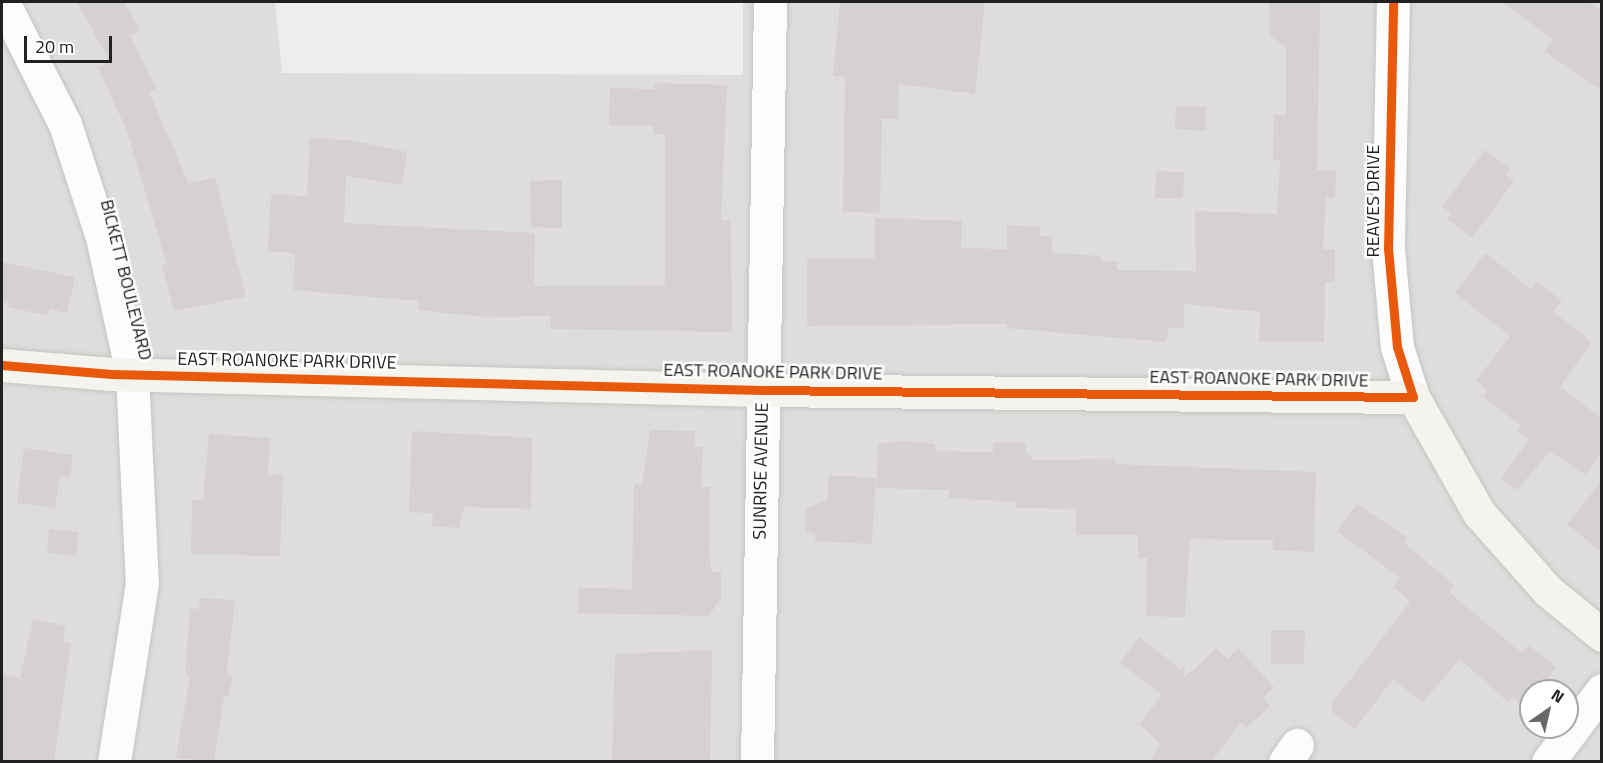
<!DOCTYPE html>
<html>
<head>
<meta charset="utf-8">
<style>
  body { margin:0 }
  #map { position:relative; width:1603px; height:763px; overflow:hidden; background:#efedeb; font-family:"Titillium Web",sans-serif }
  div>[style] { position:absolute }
  .residential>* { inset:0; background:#dedddc }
  .building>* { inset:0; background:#d4d1d0 }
  .roads { filter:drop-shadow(0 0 2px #c5c4c3) drop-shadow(0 0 2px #c5c4c3) }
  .street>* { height:33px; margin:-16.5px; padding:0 16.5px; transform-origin:16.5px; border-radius:16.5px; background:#fdfcfc }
  .secondary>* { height:33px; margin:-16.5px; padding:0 16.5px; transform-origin:16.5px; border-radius:16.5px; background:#f4f3ed }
  .cycleway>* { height:9px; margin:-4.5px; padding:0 4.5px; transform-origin:4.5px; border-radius:4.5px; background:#e8590c }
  span { translate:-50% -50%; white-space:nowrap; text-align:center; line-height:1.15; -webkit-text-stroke:5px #fff; paint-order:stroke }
  .street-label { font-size:18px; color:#212121 }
  .frame { position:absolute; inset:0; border:3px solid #212121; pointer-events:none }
  .north { position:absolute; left:1519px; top:679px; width:60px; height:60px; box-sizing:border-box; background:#fff; border:2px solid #a6a6a6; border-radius:50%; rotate:34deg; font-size:16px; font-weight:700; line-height:24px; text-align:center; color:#212121 }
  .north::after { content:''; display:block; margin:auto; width:21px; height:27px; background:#696868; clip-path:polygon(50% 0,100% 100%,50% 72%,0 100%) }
  .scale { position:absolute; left:24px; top:36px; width:88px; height:27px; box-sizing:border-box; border:3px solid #212121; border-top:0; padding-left:8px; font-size:18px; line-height:21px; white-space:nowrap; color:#212121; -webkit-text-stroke:4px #fff; paint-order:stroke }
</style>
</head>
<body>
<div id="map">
  <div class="residential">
    <i style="clip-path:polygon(evenodd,2px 2px,275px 2px,282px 73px,743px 75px,743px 2px,1601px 2px,1601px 761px,2px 761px,2px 2px,1531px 691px,1567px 691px,1567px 727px,1531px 727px,1531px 691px)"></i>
  </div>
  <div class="building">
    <i style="clip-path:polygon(77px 2px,124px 2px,140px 30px,130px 36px,156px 89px,149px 92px,189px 184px,215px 177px,246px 297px,174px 311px,162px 265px,167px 264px,127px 131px,98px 68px,110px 62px)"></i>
    <i style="clip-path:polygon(840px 2px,985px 2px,975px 94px,899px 84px,898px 119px,882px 119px,880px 213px,843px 212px,845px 77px,833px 76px)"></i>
    <i style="clip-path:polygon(1269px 2px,1320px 2px,1317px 170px,1336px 171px,1335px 198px,1326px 197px,1323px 249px,1335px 250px,1335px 271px,1334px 282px,1325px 282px,1324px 342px,1259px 341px,1260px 312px,1184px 304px,1184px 328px,1169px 328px,1165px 342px,1007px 328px,1007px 324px,807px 326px,807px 259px,875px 259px,875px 218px,962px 221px,961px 248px,1007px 249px,1007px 225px,1040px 227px,1039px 236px,1052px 237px,1052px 253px,1101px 256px,1101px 261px,1117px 261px,1117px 270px,1196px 271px,1195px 211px,1277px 214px,1280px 160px,1273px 160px,1274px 115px,1286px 115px,1286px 47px,1270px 36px)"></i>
    <i style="clip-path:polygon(1502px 2px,1588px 2px,1602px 11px,1602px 91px,1544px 51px,1553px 39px)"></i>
    <i style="clip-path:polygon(654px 83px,727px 85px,721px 220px,731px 220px,732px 332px,550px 329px,551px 316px,485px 317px,418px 310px,418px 301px,293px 290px,295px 253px,268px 251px,271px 194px,307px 196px,310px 138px,349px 140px,407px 152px,402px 185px,346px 176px,344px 223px,535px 233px,534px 286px,665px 285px,665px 134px,654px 134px,654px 126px,609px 125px,610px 88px,654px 89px)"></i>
    <i style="clip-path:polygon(1176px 106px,1206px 107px,1205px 131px,1175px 129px)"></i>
    <i style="clip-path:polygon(1485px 150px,1511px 169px,1506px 175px,1514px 181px,1472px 238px,1447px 219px,1452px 213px,1442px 207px)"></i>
    <i style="clip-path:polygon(1156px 171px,1184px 172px,1183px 198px,1155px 198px)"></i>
    <i style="clip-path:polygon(562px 180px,562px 228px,531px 227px,530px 181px)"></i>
    <i style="clip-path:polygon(1485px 253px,1531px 289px,1537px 282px,1562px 301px,1553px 312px,1592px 342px,1560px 387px,1602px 418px,1602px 452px,1586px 475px,1550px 451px,1517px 490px,1501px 478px,1529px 440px,1517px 432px,1522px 426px,1483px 397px,1488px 390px,1476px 381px,1510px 336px,1455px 293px)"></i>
    <i style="clip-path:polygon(2px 262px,75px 277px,67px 313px,50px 309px,48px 316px,8px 307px,9px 302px,2px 300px)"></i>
    <i style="clip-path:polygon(650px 430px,695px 431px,694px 446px,703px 447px,701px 487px,710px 487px,709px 556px,712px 572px,721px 572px,721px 598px,709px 616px,578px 613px,579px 588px,632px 589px,634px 484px,642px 485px)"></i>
    <i style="clip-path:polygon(412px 431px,532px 438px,531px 509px,464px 507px,459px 528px,432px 526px,433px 513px,409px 512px)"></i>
    <i style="clip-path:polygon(209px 434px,270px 438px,268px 475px,283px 475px,280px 556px,191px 554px,192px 500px,203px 500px)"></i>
    <i style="clip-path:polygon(902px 441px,935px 444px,935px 451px,993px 452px,993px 443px,1026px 443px,1026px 453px,1035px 460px,1115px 459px,1115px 464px,1316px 472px,1314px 552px,1273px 550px,1273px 540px,1190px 539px,1185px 617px,1146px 616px,1147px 558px,1138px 558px,1138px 535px,1076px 535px,1076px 509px,1016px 508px,1016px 502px,949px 498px,949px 490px,876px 488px,878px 444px)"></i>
    <i style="clip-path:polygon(24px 448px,73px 455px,70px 477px,60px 476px,55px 508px,17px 503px)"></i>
    <i style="clip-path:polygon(829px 475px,876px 478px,872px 544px,815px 541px,815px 533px,805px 532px,806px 508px,827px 500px)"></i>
    <i style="clip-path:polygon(1602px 480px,1602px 552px,1567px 525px)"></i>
    <i style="clip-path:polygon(1357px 504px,1407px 537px,1403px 542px,1454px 585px,1449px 592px,1518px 650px,1523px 652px,1529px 645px,1556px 667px,1540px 691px,1531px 691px,1525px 708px,1513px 697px,1508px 702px,1460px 659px,1422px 703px,1393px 679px,1355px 729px,1332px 712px,1332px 703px,1410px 602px,1394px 587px,1400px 578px,1337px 531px)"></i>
    <i style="clip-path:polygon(49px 529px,79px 532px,76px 556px,47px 553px)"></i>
    <i style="clip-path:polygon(200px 598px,235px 600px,227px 672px,233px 677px,228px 696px,224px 696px,214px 762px,176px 758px,190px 676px,185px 675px,190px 608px,199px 609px)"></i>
    <i style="clip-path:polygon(33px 619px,66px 626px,63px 641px,71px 643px,54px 762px,2px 762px,2px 675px,20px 678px)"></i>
    <i style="clip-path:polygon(1271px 630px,1305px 630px,1304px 664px,1271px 664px)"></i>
    <i style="clip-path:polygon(1139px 637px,1181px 670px,1185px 666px,1184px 678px,1217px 648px,1227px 659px,1238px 648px,1274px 687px,1263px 698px,1270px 706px,1246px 728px,1241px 722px,1211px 762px,1149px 762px,1161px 744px,1139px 724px,1162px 695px,1120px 663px)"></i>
    <i style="clip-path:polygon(712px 650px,710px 762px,612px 762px,615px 654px)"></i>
  </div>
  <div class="roads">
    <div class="street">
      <i style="left:3px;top:2px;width:137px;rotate:63.1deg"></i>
      <i style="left:65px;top:124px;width:119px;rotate:71.9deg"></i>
      <i style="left:102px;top:237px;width:140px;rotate:77.6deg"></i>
      <i style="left:132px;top:374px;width:209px;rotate:87.3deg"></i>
      <i style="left:142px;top:583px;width:181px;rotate:98.9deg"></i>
      <i style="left:1393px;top:2px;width:247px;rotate:91.2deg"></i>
      <i style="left:1388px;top:249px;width:98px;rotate:84.8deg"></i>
      <i style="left:1397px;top:347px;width:52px;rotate:72.3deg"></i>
      <i style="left:757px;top:762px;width:760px;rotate:-89.02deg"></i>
      <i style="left:1285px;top:762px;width:21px;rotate:-55deg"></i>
      <i style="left:1548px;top:762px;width:90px;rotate:-53.1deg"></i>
    </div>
    <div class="secondary">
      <i style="left:2px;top:365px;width:110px;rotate:4.7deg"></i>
      <i style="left:112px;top:374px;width:650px;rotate:1.41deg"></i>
      <i style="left:762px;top:390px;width:651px;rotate:0.62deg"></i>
      <i style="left:1413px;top:397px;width:133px;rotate:60.4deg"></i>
      <i style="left:1479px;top:513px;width:104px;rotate:48.5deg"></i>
      <i style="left:1548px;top:591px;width:70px;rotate:39.2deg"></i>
    </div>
  </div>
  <div class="cycleway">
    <i style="left:2px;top:365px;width:110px;rotate:4.7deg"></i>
    <i style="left:112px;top:374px;width:650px;rotate:1.41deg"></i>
    <i style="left:762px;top:390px;width:651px;rotate:0.62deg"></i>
    <i style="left:1413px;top:397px;width:52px;rotate:-107.7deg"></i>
    <i style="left:1397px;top:347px;width:98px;rotate:-95.2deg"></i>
    <i style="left:1388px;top:249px;width:247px;rotate:-88.8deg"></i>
  </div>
  <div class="street-label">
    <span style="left:1373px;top:201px;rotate:-90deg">REAVES DRIVE</span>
    <span style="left:126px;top:280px;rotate:76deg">BICKETT BOULEVARD</span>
    <span style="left:287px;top:361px;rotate:1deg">EAST ROANOKE PARK DRIVE</span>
    <span style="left:773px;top:372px;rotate:1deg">EAST ROANOKE PARK DRIVE</span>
    <span style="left:1259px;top:379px;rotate:1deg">EAST ROANOKE PARK DRIVE</span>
    <span style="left:761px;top:471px;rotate:-89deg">SUNRISE AVENUE</span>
  </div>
  <div class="frame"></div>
  <div class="north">N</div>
  <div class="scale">20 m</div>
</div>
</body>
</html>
